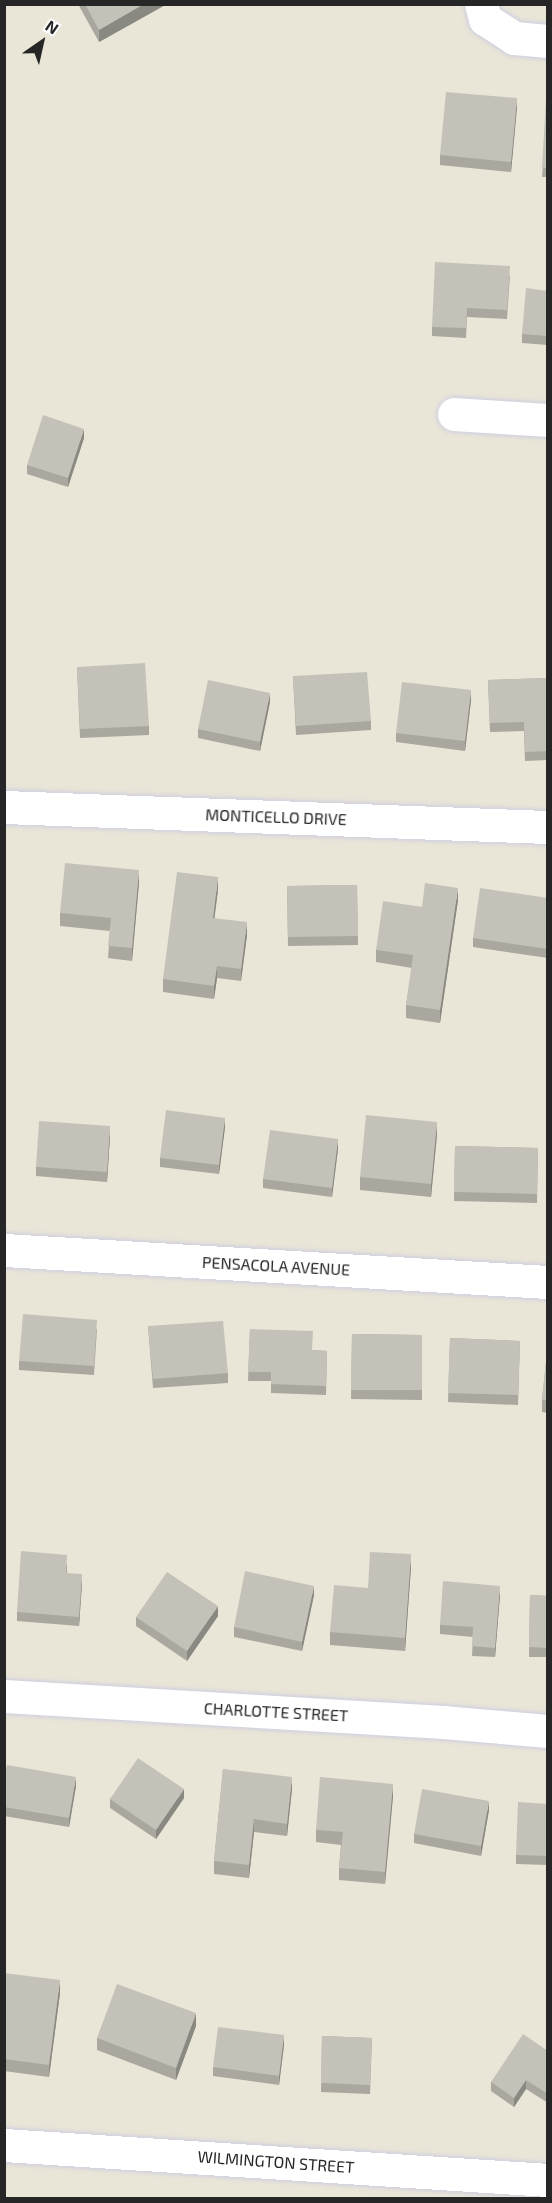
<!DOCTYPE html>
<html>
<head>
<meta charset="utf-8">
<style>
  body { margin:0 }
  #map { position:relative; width:552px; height:2203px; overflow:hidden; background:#e9e6d8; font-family:"Exo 2",sans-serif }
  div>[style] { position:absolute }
  .roads { filter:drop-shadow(0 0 2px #cfcddf) drop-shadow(0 0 2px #cfcddf) }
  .minor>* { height:33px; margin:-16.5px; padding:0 16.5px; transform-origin:16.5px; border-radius:16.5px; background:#fff }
  .wall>* { inset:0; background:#a9a79e }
  .shaded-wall>* { inset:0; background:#898881 }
  .building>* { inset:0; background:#c4c2b8 }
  span { translate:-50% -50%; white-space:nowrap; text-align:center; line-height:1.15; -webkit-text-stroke:6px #fff; paint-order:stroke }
  .street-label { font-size:16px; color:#262626 }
  .frame { position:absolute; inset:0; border:6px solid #262626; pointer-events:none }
  .north { position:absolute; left:12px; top:12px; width:60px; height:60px; -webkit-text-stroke:4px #fff; paint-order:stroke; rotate:34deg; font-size:16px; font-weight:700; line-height:24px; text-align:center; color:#262626 }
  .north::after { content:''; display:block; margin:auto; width:21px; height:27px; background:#262626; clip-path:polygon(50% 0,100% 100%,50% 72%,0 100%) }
</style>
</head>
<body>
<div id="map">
  <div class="roads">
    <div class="minor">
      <i style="left:481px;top:4px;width:16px;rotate:75deg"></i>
      <i style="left:485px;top:19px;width:35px;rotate:33deg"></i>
      <i style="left:514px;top:38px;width:34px;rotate:5deg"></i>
      <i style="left:454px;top:414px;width:94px;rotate:3.7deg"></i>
      <i style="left:4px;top:807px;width:544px;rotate:2.11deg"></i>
      <i style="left:4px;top:1250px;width:545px;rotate:3.37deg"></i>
      <i style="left:4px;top:1696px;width:440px;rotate:3.4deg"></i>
      <i style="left:443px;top:1722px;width:105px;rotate:4.9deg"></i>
      <i style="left:4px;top:2145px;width:545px;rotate:3.68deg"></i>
    </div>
  </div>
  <div class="wall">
    <i style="clip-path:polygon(78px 4px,167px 4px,99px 42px)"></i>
    <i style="clip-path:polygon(548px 99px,548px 177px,542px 177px)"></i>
    <i style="clip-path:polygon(517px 107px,511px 172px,440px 165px,440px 155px)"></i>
    <i style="clip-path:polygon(510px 275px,507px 319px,467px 317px,466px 338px,432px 336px,432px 327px)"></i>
    <i style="clip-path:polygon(548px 291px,548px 345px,522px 343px,522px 334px)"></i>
    <i style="clip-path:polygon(84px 438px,68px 487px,27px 474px,27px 465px)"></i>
    <i style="clip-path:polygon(77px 667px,149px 726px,149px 735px,80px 738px)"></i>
    <i style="clip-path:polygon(293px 676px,371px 721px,371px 730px,296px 735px)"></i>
    <i style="clip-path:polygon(548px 678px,548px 760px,525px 761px,524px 731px,490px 732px,488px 680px)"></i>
    <i style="clip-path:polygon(471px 700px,465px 751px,396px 742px,396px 733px)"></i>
    <i style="clip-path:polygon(270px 702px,260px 751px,198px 738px,198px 729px)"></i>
    <i style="clip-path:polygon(139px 883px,132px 961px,108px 958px,110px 931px,60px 926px,60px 913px)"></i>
    <i style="clip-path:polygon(357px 885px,358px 945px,288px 946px,287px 886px)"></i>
    <i style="clip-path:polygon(218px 890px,214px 918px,247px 935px,241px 981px,217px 978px,214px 999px,163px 992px,163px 979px)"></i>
    <i style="clip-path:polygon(548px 898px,548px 958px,473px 947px,473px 938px)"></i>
    <i style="clip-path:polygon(458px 900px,440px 1023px,406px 1018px,406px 1005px,412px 968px,376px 962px,376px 950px,422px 907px)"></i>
    <i style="clip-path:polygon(225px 1127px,219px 1174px,160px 1167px,160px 1158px)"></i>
    <i style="clip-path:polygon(437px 1134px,431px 1197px,360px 1190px,360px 1177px)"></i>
    <i style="clip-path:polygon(110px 1136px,107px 1182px,36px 1176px,36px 1167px)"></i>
    <i style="clip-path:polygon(455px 1146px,538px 1148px,537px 1203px,454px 1201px)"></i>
    <i style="clip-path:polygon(338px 1149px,332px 1197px,263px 1188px,263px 1179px)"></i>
    <i style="clip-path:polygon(148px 1326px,228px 1373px,228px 1383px,153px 1388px)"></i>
    <i style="clip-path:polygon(97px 1329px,94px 1375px,19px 1370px,19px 1361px)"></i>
    <i style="clip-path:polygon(250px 1329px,312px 1350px,327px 1351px,326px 1395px,271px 1393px,271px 1381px,248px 1381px)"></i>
    <i style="clip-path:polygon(352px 1334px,422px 1335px,422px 1400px,351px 1399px)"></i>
    <i style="clip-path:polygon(450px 1338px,520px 1341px,518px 1405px,448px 1402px)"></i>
    <i style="clip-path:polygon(548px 1343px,548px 1413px,542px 1412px,542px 1400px)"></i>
    <i style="clip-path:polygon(67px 1564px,67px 1573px,82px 1583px,79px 1626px,17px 1621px,17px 1612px)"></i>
    <i style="clip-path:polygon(411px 1567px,405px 1651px,330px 1645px,330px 1632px,368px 1588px)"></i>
    <i style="clip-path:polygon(314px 1595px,302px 1651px,234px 1637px,234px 1627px)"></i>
    <i style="clip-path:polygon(500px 1595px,495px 1657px,472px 1656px,473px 1637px,440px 1634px,440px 1625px)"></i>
    <i style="clip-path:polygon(530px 1595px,548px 1596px,548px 1657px,529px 1657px)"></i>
    <i style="clip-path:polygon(218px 1616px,187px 1661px,136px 1626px,136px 1617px)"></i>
    <i style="clip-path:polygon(223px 1769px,292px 1789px,287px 1836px,254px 1832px,249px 1878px,214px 1874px,214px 1861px)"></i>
    <i style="clip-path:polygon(4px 1778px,76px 1786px,69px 1827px,4px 1816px)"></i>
    <i style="clip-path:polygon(393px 1796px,385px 1884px,339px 1880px,339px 1868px,341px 1845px,316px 1842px,316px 1830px)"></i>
    <i style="clip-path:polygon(184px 1798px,156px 1839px,110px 1808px,110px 1799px)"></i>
    <i style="clip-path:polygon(548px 1804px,548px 1865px,516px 1864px,516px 1855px)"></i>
    <i style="clip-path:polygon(489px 1810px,481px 1856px,414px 1843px,414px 1834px)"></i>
    <i style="clip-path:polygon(4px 1973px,60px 1993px,49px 2077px,4px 2071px)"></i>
    <i style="clip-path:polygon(196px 2026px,176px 2080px,97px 2050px,97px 2038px)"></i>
    <i style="clip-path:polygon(322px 2036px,372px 2038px,370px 2094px,321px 2092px)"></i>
    <i style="clip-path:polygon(284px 2045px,279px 2085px,213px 2076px,213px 2067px)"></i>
    <i style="clip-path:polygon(548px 2051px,548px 2103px,526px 2089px,514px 2107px,491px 2091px,491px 2082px)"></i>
  </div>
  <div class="shaded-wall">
    <i style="clip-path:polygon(144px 4px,167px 4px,99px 42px,99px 30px)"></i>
    <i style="clip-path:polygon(517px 98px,517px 107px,511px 172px,511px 162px)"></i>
    <i style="clip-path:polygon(84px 429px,84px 438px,68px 487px,68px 478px)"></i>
    <i style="clip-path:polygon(471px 690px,471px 700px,465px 751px,465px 741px)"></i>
    <i style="clip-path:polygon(270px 693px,270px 702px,260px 751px,260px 742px)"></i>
    <i style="clip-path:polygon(139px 870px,139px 883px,132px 961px,132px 948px)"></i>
    <i style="clip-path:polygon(218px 877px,218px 890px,213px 930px,213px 918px)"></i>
    <i style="clip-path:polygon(458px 888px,458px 900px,440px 1023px,440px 1010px)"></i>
    <i style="clip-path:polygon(247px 922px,247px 935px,241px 981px,241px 969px)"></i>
    <i style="clip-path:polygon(217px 966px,217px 978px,214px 999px,214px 986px)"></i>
    <i style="clip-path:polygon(225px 1118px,225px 1127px,219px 1174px,219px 1165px)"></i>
    <i style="clip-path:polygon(437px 1122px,437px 1134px,431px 1197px,431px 1184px)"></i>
    <i style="clip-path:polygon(110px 1126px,110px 1136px,107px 1182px,107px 1172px)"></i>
    <i style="clip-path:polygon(338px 1139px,338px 1149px,332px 1197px,332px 1188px)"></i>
    <i style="clip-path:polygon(411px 1554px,411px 1567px,405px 1651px,405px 1638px)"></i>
    <i style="clip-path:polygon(82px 1574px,82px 1583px,79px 1626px,79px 1617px)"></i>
    <i style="clip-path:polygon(314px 1586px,314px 1595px,302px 1651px,302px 1642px)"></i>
    <i style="clip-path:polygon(500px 1586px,500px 1595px,495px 1657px,495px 1648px)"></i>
    <i style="clip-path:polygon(218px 1606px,218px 1616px,187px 1661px,187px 1651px)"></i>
    <i style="clip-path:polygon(76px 1777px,76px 1786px,69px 1827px,69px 1818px)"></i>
    <i style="clip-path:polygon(292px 1777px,292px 1789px,287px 1836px,287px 1824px)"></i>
    <i style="clip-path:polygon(393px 1784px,393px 1796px,385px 1884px,385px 1872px)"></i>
    <i style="clip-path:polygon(184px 1789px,184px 1798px,156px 1839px,156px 1830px)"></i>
    <i style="clip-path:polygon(489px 1801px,489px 1810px,481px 1856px,481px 1846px)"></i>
    <i style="clip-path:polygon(254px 1819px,254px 1832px,249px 1878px,249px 1865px)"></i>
    <i style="clip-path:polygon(60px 1980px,60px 1993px,49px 2077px,49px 2065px)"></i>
    <i style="clip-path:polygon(196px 2013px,196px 2026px,176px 2080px,176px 2068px)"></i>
    <i style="clip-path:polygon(284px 2035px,284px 2045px,279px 2085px,279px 2076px)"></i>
    <i style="clip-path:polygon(526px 2080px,526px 2089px,514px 2107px,514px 2098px)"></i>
  </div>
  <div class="building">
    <i style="clip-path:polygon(85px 4px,144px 4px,99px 30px)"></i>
    <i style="clip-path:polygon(446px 92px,517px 98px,511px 162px,440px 155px)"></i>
    <i style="clip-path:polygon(546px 99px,548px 99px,548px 168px,542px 168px)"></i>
    <i style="clip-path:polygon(435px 262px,510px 266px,507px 310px,467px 308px,466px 328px,432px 327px)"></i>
    <i style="clip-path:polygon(526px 288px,548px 291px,548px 336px,522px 334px)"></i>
    <i style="clip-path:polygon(43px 415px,84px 429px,68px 478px,27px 465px)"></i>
    <i style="clip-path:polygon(145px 663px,149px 726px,80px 729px,77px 667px)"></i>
    <i style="clip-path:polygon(367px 672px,371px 721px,296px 726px,293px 676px)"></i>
    <i style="clip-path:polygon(548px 678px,548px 751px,525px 752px,524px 722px,490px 723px,488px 680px)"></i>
    <i style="clip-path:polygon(208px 680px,270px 693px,260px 742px,198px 729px)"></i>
    <i style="clip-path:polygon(402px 682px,471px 690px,465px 741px,396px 733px)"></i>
    <i style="clip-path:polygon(65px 863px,139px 870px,132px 948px,108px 946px,111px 918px,60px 913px)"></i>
    <i style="clip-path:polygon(177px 872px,218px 877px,213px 918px,247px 922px,241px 969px,217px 966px,214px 986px,163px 979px)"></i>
    <i style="clip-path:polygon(425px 883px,458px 888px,440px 1010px,406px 1005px,413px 955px,376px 950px,383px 901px,422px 907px)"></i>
    <i style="clip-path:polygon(357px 885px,358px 936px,288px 937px,287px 886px)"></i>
    <i style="clip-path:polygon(480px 888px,548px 898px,548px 949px,473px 938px)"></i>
    <i style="clip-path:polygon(166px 1110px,225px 1118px,219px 1165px,160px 1158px)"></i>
    <i style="clip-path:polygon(366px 1115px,437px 1122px,431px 1184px,360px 1177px)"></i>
    <i style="clip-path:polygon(39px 1121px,110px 1126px,107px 1172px,36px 1167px)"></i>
    <i style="clip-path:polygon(270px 1130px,338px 1139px,332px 1188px,263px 1179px)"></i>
    <i style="clip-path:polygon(455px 1146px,538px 1148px,537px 1194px,454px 1192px)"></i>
    <i style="clip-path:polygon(23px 1314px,97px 1320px,94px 1366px,19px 1361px)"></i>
    <i style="clip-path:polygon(223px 1321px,228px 1373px,153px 1379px,148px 1326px)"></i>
    <i style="clip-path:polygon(250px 1329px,313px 1331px,312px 1350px,327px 1351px,326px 1386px,271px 1384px,271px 1372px,248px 1372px)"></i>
    <i style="clip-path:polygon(352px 1334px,422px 1335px,422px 1390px,351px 1390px)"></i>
    <i style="clip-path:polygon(450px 1338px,520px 1341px,518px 1395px,448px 1393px)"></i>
    <i style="clip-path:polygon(548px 1343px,548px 1400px,542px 1400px)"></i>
    <i style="clip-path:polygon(21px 1551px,67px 1555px,66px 1573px,82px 1574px,79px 1617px,17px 1612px)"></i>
    <i style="clip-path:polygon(370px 1552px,411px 1554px,405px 1638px,330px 1632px,334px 1585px,368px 1588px)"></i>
    <i style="clip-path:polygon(245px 1571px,314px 1586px,302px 1642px,234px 1627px)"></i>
    <i style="clip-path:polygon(167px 1572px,218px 1606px,187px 1651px,136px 1617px)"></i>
    <i style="clip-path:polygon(443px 1581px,500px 1586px,495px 1648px,472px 1646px,473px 1627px,440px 1625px)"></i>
    <i style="clip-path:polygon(530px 1595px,548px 1596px,548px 1648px,529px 1647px)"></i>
    <i style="clip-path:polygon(138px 1758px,184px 1789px,156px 1830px,110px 1799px)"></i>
    <i style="clip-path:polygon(7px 1765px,76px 1777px,69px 1818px,4px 1807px,4px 1778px)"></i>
    <i style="clip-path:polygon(223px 1769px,292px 1777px,287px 1824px,254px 1819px,249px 1865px,214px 1861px)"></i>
    <i style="clip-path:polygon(320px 1777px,393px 1784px,385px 1872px,339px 1868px,343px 1832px,316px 1830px)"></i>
    <i style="clip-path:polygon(422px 1789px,489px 1801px,481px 1846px,414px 1834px)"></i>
    <i style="clip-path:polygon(518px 1802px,548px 1804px,548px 1856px,516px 1855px)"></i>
    <i style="clip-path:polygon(4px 1973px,60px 1980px,49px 2065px,4px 2059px)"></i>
    <i style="clip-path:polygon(117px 1984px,196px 2013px,176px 2068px,97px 2038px)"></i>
    <i style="clip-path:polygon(218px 2027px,284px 2035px,279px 2076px,213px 2067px)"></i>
    <i style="clip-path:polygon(523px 2034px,548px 2051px,548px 2094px,526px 2080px,514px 2098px,491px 2082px)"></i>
    <i style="clip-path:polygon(322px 2036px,372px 2038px,370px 2085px,321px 2083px)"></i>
  </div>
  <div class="street-label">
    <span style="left:276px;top:817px;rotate:2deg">MONTICELLO DRIVE</span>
    <span style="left:276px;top:1266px;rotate:3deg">PENSACOLA AVENUE</span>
    <span style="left:276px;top:1712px;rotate:3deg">CHARLOTTE STREET</span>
    <span style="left:276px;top:2162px;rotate:4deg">WILMINGTON STREET</span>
  </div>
  <div class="frame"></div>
  <div class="north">N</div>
</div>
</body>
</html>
